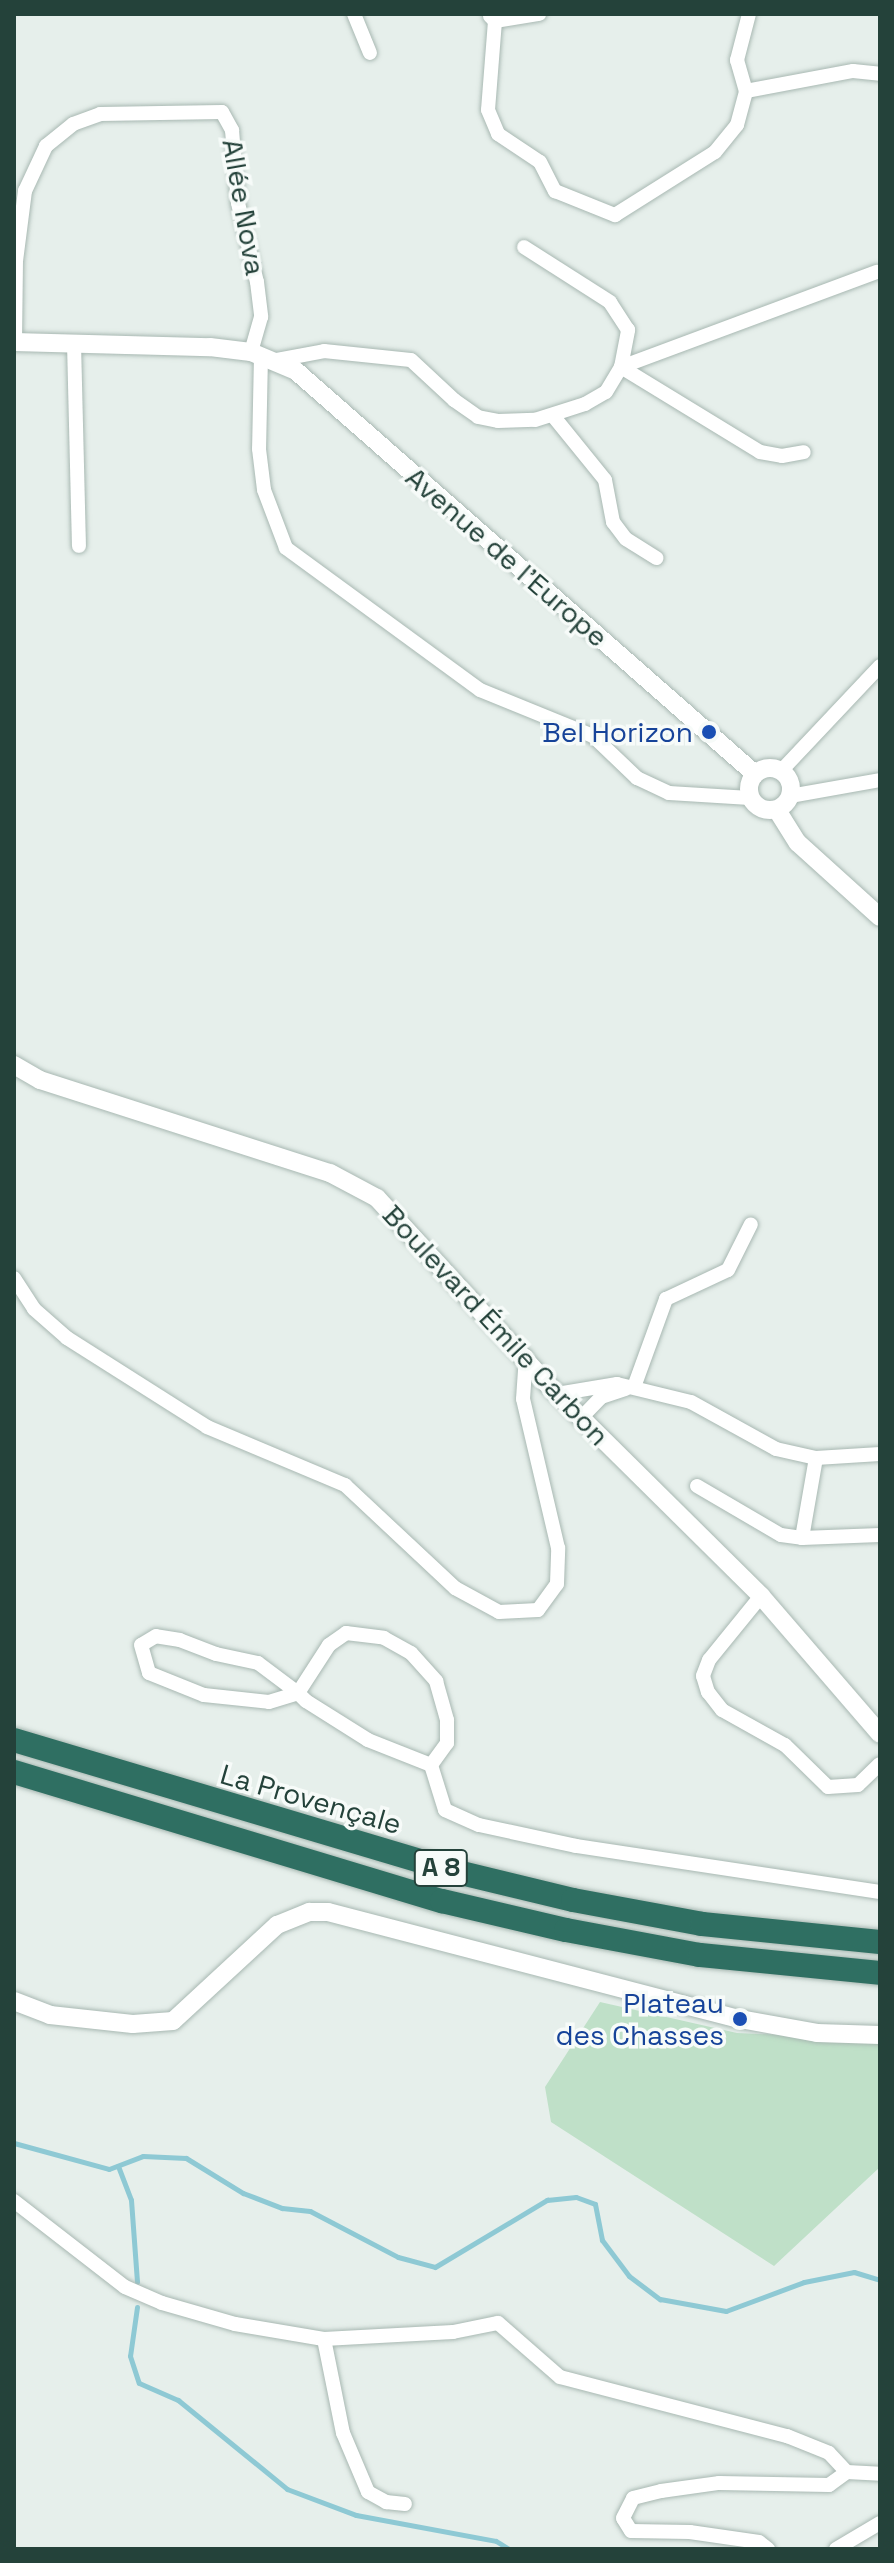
<!DOCTYPE html>
<html>
<head>
<meta charset="utf-8">
<style>
  body { margin:0 }
  #map { position:relative; width:894px; height:2563px; overflow:hidden; background:#e6efeb; font-family:"Space Grotesk",sans-serif }
  div>[style] { position:absolute }
  .green>* { inset:0; background:#bfe0c8 }
  .stream>* { height:5px; margin:-2.5px; padding:0 2.5px; transform-origin:2.5px; border-radius:2.5px; background:#8ec9d4 }
  .roads { filter:drop-shadow(0 0 2px #a8b8b2) drop-shadow(0 0 2px #a8b8b2) }
  .minor>* { height:14px; margin:-7px; padding:0 7px; transform-origin:7px; border-radius:7px; background:#fff }
  .tertiary>* { height:18px; margin:-9px; padding:0 9px; transform-origin:9px; border-radius:9px; background:#fff }
  .tertiary>.ring { margin:-9px; padding:0; box-sizing:content-box; background:none; border:18px solid #fff; border-radius:50% }
  .motorway>* { height:24px; margin:-12px; padding:0 12px; transform-origin:12px; border-radius:12px; background:#2f6f62 }
  .dots>* { width:22px; height:22px; translate:-50% -50%; box-sizing:border-box; border:4px solid #f7fbf9; border-radius:50% }
  span { translate:-50% -50%; white-space:nowrap; text-align:center; line-height:1.15; -webkit-text-stroke:7px #f7fbf9; paint-order:stroke }
  .shield-label span { padding:2px 6px; background:#f7fbf9; border:2px solid; border-radius:6px; -webkit-text-stroke-width:0 }
  .shield-label { font-size:26px; color:#24423a; font-weight:700 }
  .street-label { font-size:28px; color:#24423a }
  .transit-label { font-size:28px; color:#164399 }
  .right { translate:-100% -50%; text-align:right }
  .frame { position:absolute; inset:0; border:16px solid #24423a; pointer-events:none }
</style>
</head>
<body>
<div id="map">
  <div class="green">
    <i style="clip-path:polygon(600px 2002px,737px 2033px,880px 2039px,880px 2167px,774px 2266px,551px 2122px,545px 2087px)"></i>
  </div>
  <div class="stream">
    <i style="left:14px;top:2143px;width:98px;rotate:15.3deg"></i>
    <i style="left:109px;top:2169px;width:36px;rotate:-21deg"></i>
    <i style="left:143px;top:2156px;width:43px;rotate:2.7deg"></i>
    <i style="left:186px;top:2158px;width:67px;rotate:31.6deg"></i>
    <i style="left:243px;top:2193px;width:42px;rotate:21deg"></i>
    <i style="left:282px;top:2208px;width:28px;rotate:6deg"></i>
    <i style="left:310px;top:2211px;width:99px;rotate:27.6deg"></i>
    <i style="left:398px;top:2257px;width:38px;rotate:15deg"></i>
    <i style="left:435px;top:2267px;width:131px;rotate:-30.9deg"></i>
    <i style="left:547px;top:2200px;width:29px;rotate:-6deg"></i>
    <i style="left:576px;top:2197px;width:20px;rotate:20deg"></i>
    <i style="left:595px;top:2204px;width:37px;rotate:79deg"></i>
    <i style="left:602px;top:2240px;width:45px;rotate:53.1deg"></i>
    <i style="left:629px;top:2276px;width:39px;rotate:37deg"></i>
    <i style="left:660px;top:2299px;width:67px;rotate:10.3deg"></i>
    <i style="left:726px;top:2311px;width:83px;rotate:-20.4deg"></i>
    <i style="left:804px;top:2282px;width:51px;rotate:-11.3deg"></i>
    <i style="left:854px;top:2272px;width:27px;rotate:17deg"></i>
    <i style="left:118px;top:2166px;width:36px;rotate:69deg"></i>
    <i style="left:131px;top:2200px;width:82px;rotate:85.8deg"></i>
    <i style="left:137px;top:2307px;width:49px;rotate:98.1deg"></i>
    <i style="left:130px;top:2356px;width:28px;rotate:72deg"></i>
    <i style="left:139px;top:2383px;width:43px;rotate:23.6deg"></i>
    <i style="left:178px;top:2400px;width:141px;rotate:39.2deg"></i>
    <i style="left:287px;top:2489px;width:74px;rotate:20.6deg"></i>
    <i style="left:356px;top:2515px;width:142px;rotate:10.5deg"></i>
    <i style="left:496px;top:2541px;width:15px;rotate:32deg"></i>
  </div>
  <div class="roads">
    <div class="minor">
      <i style="left:354px;top:14px;width:42px;rotate:67.7deg"></i>
      <i style="left:749px;top:14px;width:48px;rotate:104.6deg"></i>
      <i style="left:737px;top:60px;width:32px;rotate:74deg"></i>
      <i style="left:746px;top:91px;width:109px;rotate:-10.6deg"></i>
      <i style="left:853px;top:71px;width:27px;rotate:6deg"></i>
      <i style="left:490px;top:16px;width:7px;rotate:45deg"></i>
      <i style="left:495px;top:21px;width:45px;rotate:-9deg"></i>
      <i style="left:495px;top:21px;width:89px;rotate:94.5deg"></i>
      <i style="left:488px;top:110px;width:26px;rotate:67deg"></i>
      <i style="left:498px;top:134px;width:50px;rotate:33.7deg"></i>
      <i style="left:540px;top:162px;width:33px;rotate:63deg"></i>
      <i style="left:555px;top:191px;width:65px;rotate:21.8deg"></i>
      <i style="left:615px;top:215px;width:118px;rotate:-32.2deg"></i>
      <i style="left:715px;top:152px;width:35px;rotate:-51deg"></i>
      <i style="left:737px;top:125px;width:35px;rotate:-75deg"></i>
      <i style="left:15px;top:342px;width:81px;rotate:-89.3deg"></i>
      <i style="left:16px;top:261px;width:71px;rotate:-82.7deg"></i>
      <i style="left:25px;top:191px;width:50px;rotate:-65deg"></i>
      <i style="left:46px;top:146px;width:35px;rotate:-39deg"></i>
      <i style="left:73px;top:124px;width:29px;rotate:-20deg"></i>
      <i style="left:100px;top:114px;width:122px;rotate:-0.9deg"></i>
      <i style="left:222px;top:112px;width:21px;rotate:61deg"></i>
      <i style="left:232px;top:130px;width:73px;rotate:85.3deg"></i>
      <i style="left:238px;top:203px;width:81px;rotate:76.5deg"></i>
      <i style="left:257px;top:282px;width:35px;rotate:83deg"></i>
      <i style="left:261px;top:317px;width:36px;rotate:106deg"></i>
      <i style="left:74px;top:343px;width:203px;rotate:88.6deg"></i>
      <i style="left:261px;top:356px;width:93px;rotate:91.2deg"></i>
      <i style="left:259px;top:449px;width:41px;rotate:83deg"></i>
      <i style="left:264px;top:490px;width:62px;rotate:69.2deg"></i>
      <i style="left:286px;top:548px;width:240px;rotate:36.2deg"></i>
      <i style="left:480px;top:690px;width:122px;rotate:22.2deg"></i>
      <i style="left:593px;top:736px;width:61px;rotate:43.7deg"></i>
      <i style="left:637px;top:778px;width:35px;rotate:25deg"></i>
      <i style="left:669px;top:793px;width:81px;rotate:3.5deg"></i>
      <i style="left:277px;top:360px;width:48px;rotate:-10.8deg"></i>
      <i style="left:324px;top:351px;width:87px;rotate:5.9deg"></i>
      <i style="left:411px;top:360px;width:59px;rotate:42.9deg"></i>
      <i style="left:454px;top:400px;width:29px;rotate:35deg"></i>
      <i style="left:478px;top:417px;width:20px;rotate:11deg"></i>
      <i style="left:498px;top:421px;width:37px;rotate:-2deg"></i>
      <i style="left:535px;top:420px;width:52px;rotate:-17.7deg"></i>
      <i style="left:585px;top:404px;width:24px;rotate:-30deg"></i>
      <i style="left:606px;top:392px;width:29px;rotate:-59deg"></i>
      <i style="left:621px;top:367px;width:38px;rotate:-79deg"></i>
      <i style="left:628px;top:330px;width:33px;rotate:-123deg"></i>
      <i style="left:610px;top:302px;width:102px;rotate:-147.4deg"></i>
      <i style="left:621px;top:367px;width:273px;rotate:-20.4deg"></i>
      <i style="left:621px;top:367px;width:163px;rotate:31.4deg"></i>
      <i style="left:760px;top:452px;width:22px;rotate:10deg"></i>
      <i style="left:782px;top:456px;width:22px;rotate:-10deg"></i>
      <i style="left:554px;top:417px;width:81px;rotate:51deg"></i>
      <i style="left:605px;top:480px;width:43px;rotate:79.2deg"></i>
      <i style="left:613px;top:522px;width:21px;rotate:53deg"></i>
      <i style="left:626px;top:539px;width:36px;rotate:32deg"></i>
      <i style="left:781px;top:771px;width:144px;rotate:-46.7deg"></i>
      <i style="left:790px;top:796px;width:91px;rotate:-10.1deg"></i>
      <i style="left:14px;top:1278px;width:37px;rotate:57deg"></i>
      <i style="left:34px;top:1309px;width:44px;rotate:41.3deg"></i>
      <i style="left:67px;top:1338px;width:166px;rotate:32.4deg"></i>
      <i style="left:207px;top:1427px;width:150px;rotate:22.8deg"></i>
      <i style="left:345px;top:1485px;width:151px;rotate:43.1deg"></i>
      <i style="left:455px;top:1588px;width:50px;rotate:28.6deg"></i>
      <i style="left:499px;top:1612px;width:39px;rotate:-3deg"></i>
      <i style="left:538px;top:1610px;width:32px;rotate:-54deg"></i>
      <i style="left:557px;top:1584px;width:36px;rotate:-88deg"></i>
      <i style="left:558px;top:1548px;width:153px;rotate:-103.2deg"></i>
      <i style="left:523px;top:1399px;width:43px;rotate:-86deg"></i>
      <i style="left:634px;top:1387px;width:94px;rotate:-70deg"></i>
      <i style="left:666px;top:1299px;width:68px;rotate:-25.1deg"></i>
      <i style="left:728px;top:1270px;width:51px;rotate:-63.4deg"></i>
      <i style="left:557px;top:1394px;width:61px;rotate:-9.5deg"></i>
      <i style="left:617px;top:1384px;width:76px;rotate:13.7deg"></i>
      <i style="left:691px;top:1402px;width:97px;rotate:28.9deg"></i>
      <i style="left:776px;top:1449px;width:41px;rotate:12.7deg"></i>
      <i style="left:816px;top:1458px;width:64px;rotate:-3.6deg"></i>
      <i style="left:581px;top:1418px;width:29px;rotate:-46deg"></i>
      <i style="left:601px;top:1397px;width:26px;rotate:-18deg"></i>
      <i style="left:697px;top:1486px;width:97px;rotate:30.3deg"></i>
      <i style="left:781px;top:1535px;width:21px;rotate:8deg"></i>
      <i style="left:802px;top:1538px;width:81px;rotate:-80.1deg"></i>
      <i style="left:802px;top:1538px;width:78px;rotate:-2.2deg"></i>
      <i style="left:761px;top:1596px;width:82px;rotate:129.1deg"></i>
      <i style="left:709px;top:1660px;width:17px;rotate:111deg"></i>
      <i style="left:703px;top:1676px;width:17px;rotate:73deg"></i>
      <i style="left:708px;top:1692px;width:23px;rotate:52deg"></i>
      <i style="left:722px;top:1710px;width:72px;rotate:29.1deg"></i>
      <i style="left:785px;top:1745px;width:60px;rotate:44.3deg"></i>
      <i style="left:828px;top:1787px;width:30px;rotate:-4deg"></i>
      <i style="left:858px;top:1785px;width:30px;rotate:-44deg"></i>
      <i style="left:431px;top:1765px;width:68px;rotate:-158.4deg"></i>
      <i style="left:368px;top:1740px;width:73px;rotate:-147.8deg"></i>
      <i style="left:306px;top:1701px;width:11px;rotate:-135deg"></i>
      <i style="left:298px;top:1693px;width:50px;rotate:-143.1deg"></i>
      <i style="left:258px;top:1663px;width:43px;rotate:-167.9deg"></i>
      <i style="left:216px;top:1654px;width:39px;rotate:-159deg"></i>
      <i style="left:180px;top:1640px;width:24px;rotate:-171deg"></i>
      <i style="left:156px;top:1636px;width:17px;rotate:149deg"></i>
      <i style="left:141px;top:1645px;width:29px;rotate:74deg"></i>
      <i style="left:149px;top:1673px;width:59px;rotate:21.8deg"></i>
      <i style="left:204px;top:1695px;width:65px;rotate:6.1deg"></i>
      <i style="left:269px;top:1702px;width:30px;rotate:-17deg"></i>
      <i style="left:298px;top:1693px;width:57px;rotate:-57.1deg"></i>
      <i style="left:329px;top:1645px;width:21px;rotate:-35deg"></i>
      <i style="left:346px;top:1633px;width:38px;rotate:7deg"></i>
      <i style="left:384px;top:1638px;width:31px;rotate:29deg"></i>
      <i style="left:411px;top:1653px;width:38px;rotate:48deg"></i>
      <i style="left:436px;top:1681px;width:41px;rotate:74.2deg"></i>
      <i style="left:447px;top:1720px;width:23px;rotate:90deg"></i>
      <i style="left:447px;top:1743px;width:27px;rotate:126deg"></i>
      <i style="left:431px;top:1765px;width:47px;rotate:72.7deg"></i>
      <i style="left:445px;top:1810px;width:37px;rotate:24deg"></i>
      <i style="left:479px;top:1825px;width:99px;rotate:12.2deg"></i>
      <i style="left:576px;top:1846px;width:307px;rotate:8.6deg"></i>
      <i style="left:14px;top:2201px;width:140px;rotate:37.8deg"></i>
      <i style="left:125px;top:2287px;width:40px;rotate:23.4deg"></i>
      <i style="left:162px;top:2303px;width:76px;rotate:16deg"></i>
      <i style="left:235px;top:2324px;width:90px;rotate:9.6deg"></i>
      <i style="left:324px;top:2339px;width:129px;rotate:-3.1deg"></i>
      <i style="left:453px;top:2332px;width:46px;rotate:-11.3deg"></i>
      <i style="left:498px;top:2323px;width:82px;rotate:41.1deg"></i>
      <i style="left:560px;top:2377px;width:235px;rotate:14.6deg"></i>
      <i style="left:787px;top:2436px;width:45px;rotate:22deg"></i>
      <i style="left:829px;top:2453px;width:26px;rotate:47deg"></i>
      <i style="left:324px;top:2339px;width:96px;rotate:78.6deg"></i>
      <i style="left:343px;top:2433px;width:64px;rotate:67deg"></i>
      <i style="left:368px;top:2492px;width:21px;rotate:29deg"></i>
      <i style="left:386px;top:2502px;width:19px;rotate:6deg"></i>
      <i style="left:847px;top:2472px;width:33px;rotate:3deg"></i>
      <i style="left:768px;top:2549px;width:11px;rotate:-142deg"></i>
      <i style="left:759px;top:2542px;width:70px;rotate:-171.8deg"></i>
      <i style="left:690px;top:2532px;width:59px;rotate:-179deg"></i>
      <i style="left:631px;top:2531px;width:15px;rotate:-122deg"></i>
      <i style="left:623px;top:2518px;width:22px;rotate:-63deg"></i>
      <i style="left:633px;top:2498px;width:29px;rotate:-14deg"></i>
      <i style="left:661px;top:2491px;width:59px;rotate:-7.9deg"></i>
      <i style="left:719px;top:2483px;width:110px;rotate:1deg"></i>
      <i style="left:829px;top:2485px;width:22px;rotate:-36deg"></i>
      <i style="left:836px;top:2549px;width:51px;rotate:-30.6deg"></i>
    </div>
    <div class="tertiary">
      <i style="left:14px;top:342px;width:196px;rotate:1.5deg"></i>
      <i style="left:210px;top:347px;width:41px;rotate:7deg"></i>
      <i style="left:251px;top:352px;width:49px;rotate:22.9deg"></i>
      <i style="left:296px;top:371px;width:611px;rotate:41.28deg"></i>
      <i class="ring" style="left:749px;top:768px;width:24px;height:24px"></i>
      <i style="left:777px;top:810px;width:39px;rotate:58deg"></i>
      <i style="left:798px;top:843px;width:110px;rotate:42.1deg"></i>
      <i style="left:14px;top:1065px;width:30px;rotate:30deg"></i>
      <i style="left:40px;top:1080px;width:305px;rotate:17.8deg"></i>
      <i style="left:330px;top:1173px;width:53px;rotate:28deg"></i>
      <i style="left:377px;top:1198px;width:260px;rotate:47.5deg"></i>
      <i style="left:553px;top:1390px;width:293px;rotate:44.7deg"></i>
      <i style="left:761px;top:1596px;width:182px;rotate:49.2deg"></i>
      <i style="left:14px;top:2001px;width:39px;rotate:21deg"></i>
      <i style="left:50px;top:2015px;width:83px;rotate:6.2deg"></i>
      <i style="left:133px;top:2024px;width:40px;rotate:-4.3deg"></i>
      <i style="left:173px;top:2021px;width:142px;rotate:-42.7deg"></i>
      <i style="left:277px;top:1925px;width:35px;rotate:-22deg"></i>
      <i style="left:309px;top:1912px;width:19px"></i>
      <i style="left:328px;top:1912px;width:426px;rotate:14.6deg"></i>
      <i style="left:740px;top:2019px;width:78px;rotate:10.3deg"></i>
      <i style="left:817px;top:2033px;width:63px;rotate:1.8deg"></i>
    </div>
    <div class="motorway">
      <i style="left:14px;top:1740px;width:458px;rotate:16.6deg"></i>
      <i style="left:453px;top:1871px;width:123px;rotate:13.6deg"></i>
      <i style="left:573px;top:1900px;width:131px;rotate:10.5deg"></i>
      <i style="left:702px;top:1924px;width:179px;rotate:5.8deg"></i>
      <i style="left:14px;top:1772px;width:447px;rotate:16.8deg"></i>
      <i style="left:442px;top:1901px;width:127px;rotate:13.2deg"></i>
      <i style="left:566px;top:1930px;width:136px;rotate:10.6deg"></i>
      <i style="left:700px;top:1955px;width:181px;rotate:5.7deg"></i>
    </div>
  </div>
  <div class="dots">
    <i style="left:709px;top:732px;background:#1a4fb4"></i>
    <i style="left:740px;top:2019px;background:#1a4fb4"></i>
  </div>
  <div class="shield-label">
    <span style="left:441px;top:1868px">A 8</span>
  </div>
  <div class="street-label">
    <span style="left:244px;top:207px;rotate:80deg">Allée Nova</span>
    <span style="left:507px;top:557px;rotate:41deg">Avenue de l'Europe</span>
    <span style="left:496px;top:1325px;rotate:47deg">Boulevard Émile Carbon</span>
    <span style="left:311px;top:1799px;rotate:16deg">La Provençale</span>
  </div>
  <div class="transit-label">
    <span class="right" style="left:693px;top:732px">Bel Horizon</span>
    <span class="right" style="left:724px;top:2019px">Plateau<br>des Chasses</span>
  </div>
  <div class="frame"></div>
</div>
</body>
</html>
